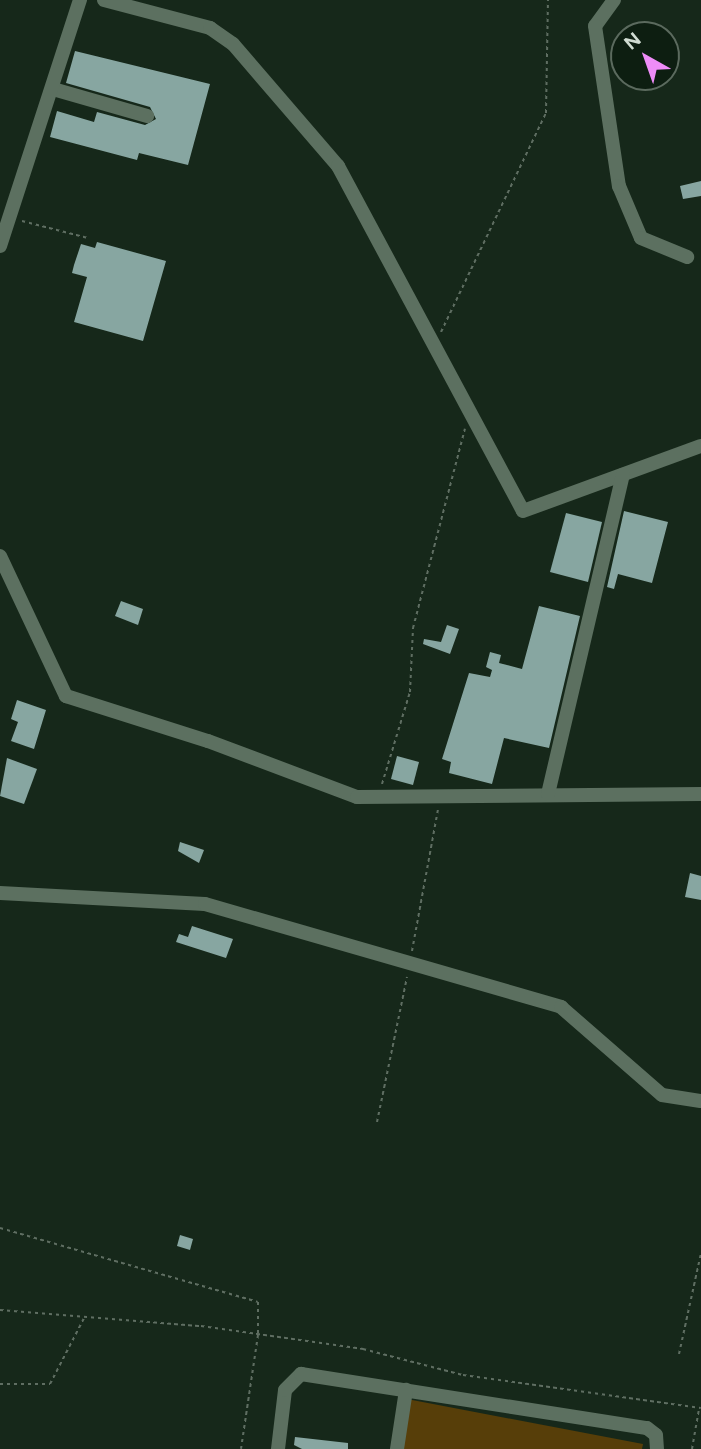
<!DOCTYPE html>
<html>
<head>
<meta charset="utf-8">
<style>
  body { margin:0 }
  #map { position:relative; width:701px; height:1449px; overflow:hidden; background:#16281a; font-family:Figtree,sans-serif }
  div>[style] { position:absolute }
  .green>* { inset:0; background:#573e09 }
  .building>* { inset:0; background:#87a6a1 }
  .path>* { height:2px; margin-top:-1px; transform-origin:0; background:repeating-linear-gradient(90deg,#5f6e62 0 3.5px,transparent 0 7px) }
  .minor>* { height:14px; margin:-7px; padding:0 7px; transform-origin:7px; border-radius:7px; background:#5c7060 }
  span { translate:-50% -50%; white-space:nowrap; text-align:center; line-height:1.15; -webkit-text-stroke:7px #0d1e11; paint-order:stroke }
  .north { position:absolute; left:610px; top:21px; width:70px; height:70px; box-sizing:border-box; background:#0d1e11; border:2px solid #5b6a5e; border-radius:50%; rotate:320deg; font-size:19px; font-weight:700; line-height:28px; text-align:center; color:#d0dcd2 }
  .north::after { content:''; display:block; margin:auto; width:24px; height:32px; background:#ee8cf8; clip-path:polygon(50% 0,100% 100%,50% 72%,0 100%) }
</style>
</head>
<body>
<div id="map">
  <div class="green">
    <i style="clip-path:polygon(407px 1399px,643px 1444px,642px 1449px,402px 1449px)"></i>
  </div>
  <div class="building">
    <i style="clip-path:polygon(75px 51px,210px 84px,188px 165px,139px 153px,137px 160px,50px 137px,57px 111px,94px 122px,97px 112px,145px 125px,156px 119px,150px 107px,66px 83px)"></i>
    <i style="clip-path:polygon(701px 181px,701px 196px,683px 199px,680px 186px)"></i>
    <i style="clip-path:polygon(97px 242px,166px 261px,143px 341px,74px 322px,87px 277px,72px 273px,74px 265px,81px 244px,95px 248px)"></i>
    <i style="clip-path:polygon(624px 511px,668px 522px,652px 583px,618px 574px,614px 589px,607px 587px)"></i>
    <i style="clip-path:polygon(566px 513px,602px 522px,588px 582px,550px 572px)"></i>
    <i style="clip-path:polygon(121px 601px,143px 609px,138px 625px,115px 616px)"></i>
    <i style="clip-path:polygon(539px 606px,580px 616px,549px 748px,504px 738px,492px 784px,449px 773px,451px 762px,442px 759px,469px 673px,490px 677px,492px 670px,486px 667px,490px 652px,501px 655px,499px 663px,522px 669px)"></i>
    <i style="clip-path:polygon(447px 625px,459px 629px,450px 654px,423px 644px,424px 639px,441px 642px)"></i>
    <i style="clip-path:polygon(17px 700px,46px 710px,34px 749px,11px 741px,18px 722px,11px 719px)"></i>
    <i style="clip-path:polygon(397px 756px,419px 762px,413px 785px,391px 779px)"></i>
    <i style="clip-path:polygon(7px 758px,37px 769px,24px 804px,0 796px)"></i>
    <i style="clip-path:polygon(180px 842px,204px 850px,199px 863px,178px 851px)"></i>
    <i style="clip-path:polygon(690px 873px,701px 876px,701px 900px,685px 897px)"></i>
    <i style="clip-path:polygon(192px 926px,233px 939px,226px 958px,176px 942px,179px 934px,188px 937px)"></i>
    <i style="clip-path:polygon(180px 1235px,193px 1239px,190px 1250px,177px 1246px)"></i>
    <i style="clip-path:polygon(295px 1437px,348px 1443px,348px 1449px,302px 1449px,294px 1445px)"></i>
  </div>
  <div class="path">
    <i style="left:22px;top:221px;width:68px;rotate:14.4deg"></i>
    <i style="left:441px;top:332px;width:243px;rotate:-64.4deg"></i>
    <i style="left:546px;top:113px;width:113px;rotate:-89deg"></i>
    <i style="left:382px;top:784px;width:96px;rotate:-73.1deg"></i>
    <i style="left:410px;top:692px;width:64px;rotate:-87.3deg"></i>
    <i style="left:413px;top:628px;width:206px;rotate:-75.4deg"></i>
    <i style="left:412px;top:951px;width:144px;rotate:-79.6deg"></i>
    <i style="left:377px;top:1122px;width:148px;rotate:-78.3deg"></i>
    <i style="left:0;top:1228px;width:268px;rotate:16deg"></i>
    <i style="left:258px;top:1302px;width:33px;rotate:90deg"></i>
    <i style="left:258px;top:1335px;width:115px;rotate:98.5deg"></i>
    <i style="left:0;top:1310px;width:202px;rotate:4.6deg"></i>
    <i style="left:201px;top:1326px;width:164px;rotate:8.1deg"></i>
    <i style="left:363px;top:1349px;width:103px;rotate:14.6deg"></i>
    <i style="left:463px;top:1375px;width:240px;rotate:7.9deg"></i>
    <i style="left:679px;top:1354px;width:103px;rotate:-77.7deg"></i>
    <i style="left:0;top:1384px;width:50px"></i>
    <i style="left:50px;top:1384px;width:74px;rotate:-62.7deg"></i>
    <i style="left:692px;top:1449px;width:41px;rotate:-80.1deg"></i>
  </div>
  <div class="minor">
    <i style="left:104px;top:0;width:110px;rotate:14.8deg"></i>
    <i style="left:210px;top:28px;width:28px;rotate:35deg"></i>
    <i style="left:233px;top:44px;width:161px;rotate:49.3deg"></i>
    <i style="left:338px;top:166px;width:391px;rotate:61.8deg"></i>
    <i style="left:523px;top:511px;width:189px;rotate:-20.1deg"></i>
    <i style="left:614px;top:0;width:32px;rotate:126deg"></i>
    <i style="left:595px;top:26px;width:162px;rotate:81.5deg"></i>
    <i style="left:619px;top:186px;width:56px;rotate:67.1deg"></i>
    <i style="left:641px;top:238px;width:50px;rotate:22.4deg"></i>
    <i style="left:53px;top:89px;width:98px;rotate:16deg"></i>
    <i style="left:0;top:246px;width:259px;rotate:-72deg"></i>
    <i style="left:0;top:556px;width:155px;rotate:64.8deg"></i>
    <i style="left:66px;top:696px;width:149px;rotate:17.6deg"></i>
    <i style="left:208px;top:741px;width:159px;rotate:20.6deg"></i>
    <i style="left:357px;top:797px;width:344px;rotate:-0.5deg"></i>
    <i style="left:548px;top:794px;width:328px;rotate:-76.8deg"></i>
    <i style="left:0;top:893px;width:205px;rotate:3.1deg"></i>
    <i style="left:205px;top:904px;width:371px;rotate:16.1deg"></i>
    <i style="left:561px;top:1007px;width:134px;rotate:41.1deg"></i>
    <i style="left:662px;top:1095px;width:39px;rotate:9deg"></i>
    <i style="left:278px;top:1449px;width:59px;rotate:-83.2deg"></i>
    <i style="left:285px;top:1390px;width:23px;rotate:-45deg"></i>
    <i style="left:301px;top:1374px;width:350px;rotate:8.9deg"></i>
    <i style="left:647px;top:1428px;width:11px;rotate:38deg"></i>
    <i style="left:656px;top:1435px;width:14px;rotate:86deg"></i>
    <i style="left:397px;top:1449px;width:60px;rotate:-81.3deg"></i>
  </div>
  <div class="north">N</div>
</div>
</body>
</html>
